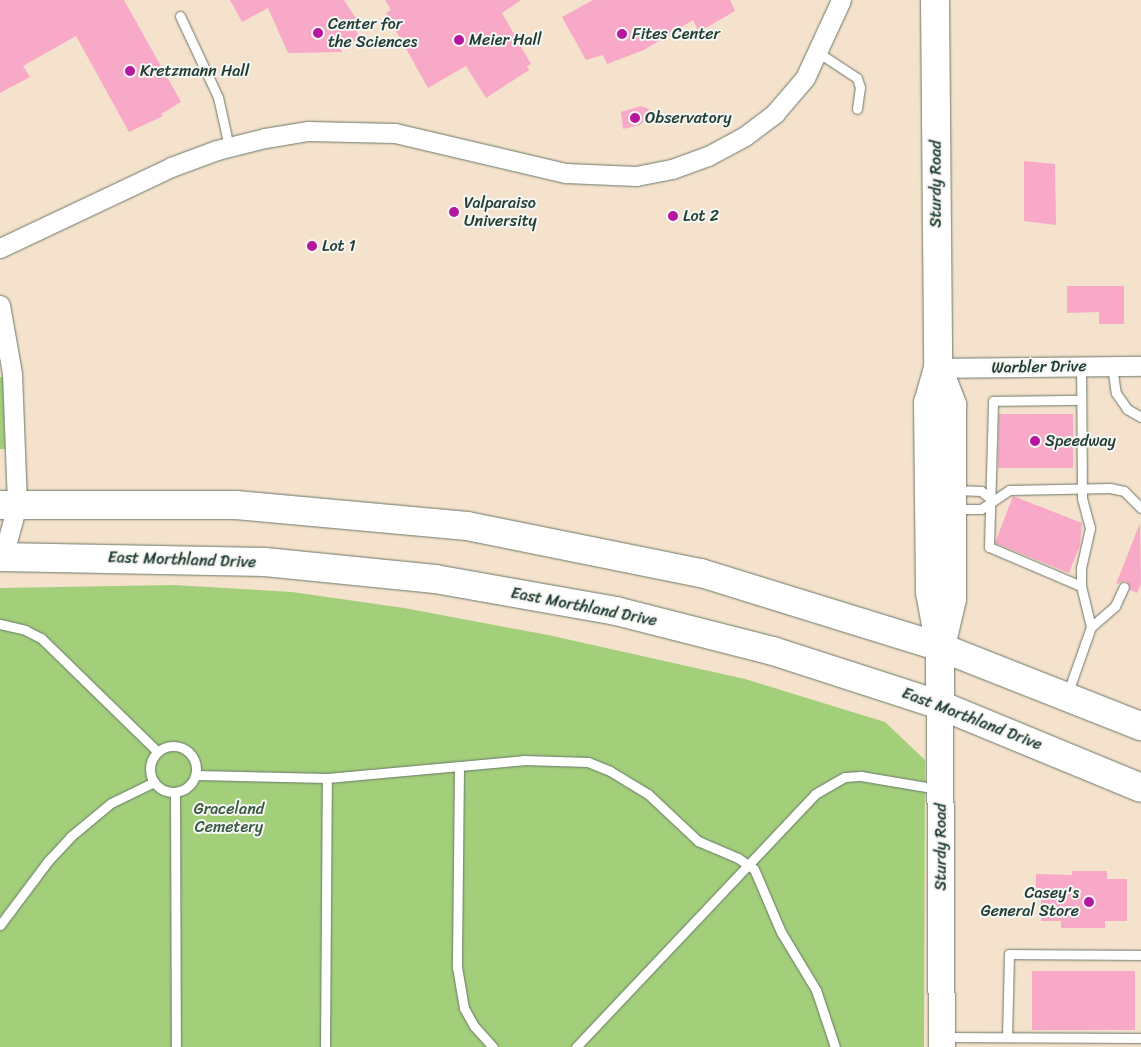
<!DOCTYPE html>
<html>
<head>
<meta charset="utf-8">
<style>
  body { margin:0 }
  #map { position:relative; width:1141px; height:1047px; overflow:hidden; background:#f5e2cc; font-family:Sriracha,sans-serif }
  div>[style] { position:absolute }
  .green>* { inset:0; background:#a3cf7b }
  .building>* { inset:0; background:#f7a9c7 }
  .roads { filter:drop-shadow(0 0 1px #6a7769) drop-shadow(0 0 1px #6a7769) }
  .lane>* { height:9px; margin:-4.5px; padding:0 4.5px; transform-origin:4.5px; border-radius:4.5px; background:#fff }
  .lane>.ring { margin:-4.5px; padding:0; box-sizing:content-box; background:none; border:9px solid #fff; border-radius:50% }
  .street>* { height:19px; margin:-9.5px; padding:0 9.5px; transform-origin:9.5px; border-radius:9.5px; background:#fff }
  .secondary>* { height:26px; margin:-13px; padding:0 13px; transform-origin:13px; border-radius:13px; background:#fff }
  .primary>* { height:28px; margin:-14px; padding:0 14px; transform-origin:14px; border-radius:14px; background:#fff }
  .highway>* { height:28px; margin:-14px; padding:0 14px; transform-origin:14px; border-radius:14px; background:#fff }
  .dots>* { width:14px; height:14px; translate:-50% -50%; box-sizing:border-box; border:2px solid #f6f6f2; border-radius:50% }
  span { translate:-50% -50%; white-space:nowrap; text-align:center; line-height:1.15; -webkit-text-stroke:4px #f6f6f2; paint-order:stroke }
  .poi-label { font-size:16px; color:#1f3d34 }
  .left { translate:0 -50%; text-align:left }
  .right { translate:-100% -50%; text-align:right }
  .street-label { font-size:16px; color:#1f3d34 }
  .park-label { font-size:16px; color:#395a42 }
</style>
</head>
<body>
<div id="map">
  <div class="green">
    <i style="clip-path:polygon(0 377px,3px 377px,5px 449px,0 449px)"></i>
    <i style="clip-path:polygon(174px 585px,292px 592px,404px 608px,548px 635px,745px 679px,885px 722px,925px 760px,924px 1047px,0 1047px,0 588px)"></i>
  </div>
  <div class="building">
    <i style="clip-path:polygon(0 0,124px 0,181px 102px,161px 114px,163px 116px,129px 132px,76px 36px,23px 66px,30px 77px,0 93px)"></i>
    <i style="clip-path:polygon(230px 0,344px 0,358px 22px,353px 25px,362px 41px,338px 41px,342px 52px,288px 53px,268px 8px,242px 22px)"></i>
    <i style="clip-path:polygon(385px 0,521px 0,502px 13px,531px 64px,527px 66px,529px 70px,486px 98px,466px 66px,428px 88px,386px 13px,391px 10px)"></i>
    <i style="clip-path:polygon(593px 0,730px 0,735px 11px,699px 32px,693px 20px,644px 50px,607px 64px,603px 55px,586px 60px,562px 17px)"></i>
    <i style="clip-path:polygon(641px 106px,649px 109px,647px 119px,640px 125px,623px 129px,621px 112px)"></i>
    <i style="clip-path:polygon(1024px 161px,1055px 164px,1056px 225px,1024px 221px)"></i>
    <i style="clip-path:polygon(1067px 286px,1124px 286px,1124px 324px,1099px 324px,1099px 312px,1067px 313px)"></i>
    <i style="clip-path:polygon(999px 414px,1073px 414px,1073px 468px,998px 468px)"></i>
    <i style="clip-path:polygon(1013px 496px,1082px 523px,1080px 545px,1069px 573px,995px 543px)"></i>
    <i style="clip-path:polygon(1140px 523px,1141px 584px,1137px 593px,1130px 590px,1126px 581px,1116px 584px)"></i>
    <i style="clip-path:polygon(1072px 871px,1107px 871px,1107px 879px,1127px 879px,1127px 921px,1105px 921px,1105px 928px,1061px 928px,1061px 921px,1041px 921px,1041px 893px,1036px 893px,1036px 874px,1072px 875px)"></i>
    <i style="clip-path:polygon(1032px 971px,1135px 971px,1135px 1030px,1032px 1030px)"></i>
  </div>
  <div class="roads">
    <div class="lane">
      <i style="left:180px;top:16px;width:89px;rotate:64.9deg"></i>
      <i style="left:218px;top:97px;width:51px;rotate:77.6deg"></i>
      <i style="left:819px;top:53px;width:45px;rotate:33.3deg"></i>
      <i style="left:857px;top:78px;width:9px;rotate:72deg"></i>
      <i style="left:860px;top:87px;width:22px;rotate:98deg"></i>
      <i style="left:1112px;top:366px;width:27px;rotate:82deg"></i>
      <i style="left:1116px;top:393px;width:19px;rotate:55deg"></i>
      <i style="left:1127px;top:409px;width:16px;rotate:30deg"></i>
      <i style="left:955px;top:490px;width:26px;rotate:2deg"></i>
      <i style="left:981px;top:491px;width:14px;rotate:39deg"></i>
      <i style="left:955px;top:509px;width:26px"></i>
      <i style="left:981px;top:509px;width:34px;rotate:-34deg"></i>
      <i style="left:1009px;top:490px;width:101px;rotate:-1.1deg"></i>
      <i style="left:1110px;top:488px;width:14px;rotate:12deg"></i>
      <i style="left:1124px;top:491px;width:24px;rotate:45deg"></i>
      <i style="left:1081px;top:586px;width:100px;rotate:-157deg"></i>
      <i style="left:989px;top:547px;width:146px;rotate:-88.4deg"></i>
      <i style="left:993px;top:401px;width:88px;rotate:-0.7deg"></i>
      <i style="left:0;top:624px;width:26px;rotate:13deg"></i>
      <i style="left:25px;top:630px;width:18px;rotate:27deg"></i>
      <i style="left:41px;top:638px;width:163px;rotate:44.3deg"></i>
      <i style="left:1091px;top:627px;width:32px;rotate:-41deg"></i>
      <i style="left:1115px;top:606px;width:21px;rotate:-65deg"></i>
      <i style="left:1067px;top:695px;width:72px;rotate:-70.6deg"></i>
      <i style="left:1091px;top:627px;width:42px;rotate:-103.7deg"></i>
      <i style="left:1081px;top:586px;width:18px;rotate:-90deg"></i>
      <i style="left:1081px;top:568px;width:41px;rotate:-77.3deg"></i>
      <i style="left:1090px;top:528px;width:31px;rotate:-105deg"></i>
      <i style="left:1082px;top:498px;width:131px;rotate:-90.4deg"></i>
      <i class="ring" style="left:150px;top:746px;width:37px;height:37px"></i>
      <i style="left:459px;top:767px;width:200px;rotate:90.6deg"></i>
      <i style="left:457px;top:967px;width:42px;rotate:80.3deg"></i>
      <i style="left:464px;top:1008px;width:21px;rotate:61deg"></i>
      <i style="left:474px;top:1026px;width:28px;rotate:48deg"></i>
      <i style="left:196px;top:775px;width:131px;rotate:1.3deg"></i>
      <i style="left:327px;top:778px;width:197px;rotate:-5.2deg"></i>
      <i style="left:523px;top:760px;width:65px;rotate:1.8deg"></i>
      <i style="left:588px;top:762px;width:24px;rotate:22deg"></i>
      <i style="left:610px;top:771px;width:44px;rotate:31.2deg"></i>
      <i style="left:648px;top:794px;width:69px;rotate:43.2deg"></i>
      <i style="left:698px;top:841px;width:43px;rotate:23deg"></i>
      <i style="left:738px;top:858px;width:19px;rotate:35deg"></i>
      <i style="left:754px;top:869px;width:69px;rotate:66.8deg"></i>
      <i style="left:781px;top:932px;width:68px;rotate:58.9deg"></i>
      <i style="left:816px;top:990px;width:60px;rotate:71.6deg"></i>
      <i style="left:175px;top:792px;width:255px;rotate:89.8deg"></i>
      <i style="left:0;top:925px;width:80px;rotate:-53.1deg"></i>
      <i style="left:48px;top:861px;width:33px;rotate:-47deg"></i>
      <i style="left:70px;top:837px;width:53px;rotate:-39.7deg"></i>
      <i style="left:111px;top:803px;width:48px;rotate:-26deg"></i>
      <i style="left:944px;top:1037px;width:197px;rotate:0.3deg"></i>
      <i style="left:1007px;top:1037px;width:83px;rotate:-88.6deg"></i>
      <i style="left:1009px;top:954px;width:132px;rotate:0.4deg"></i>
      <i style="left:325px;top:1047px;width:269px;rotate:-89.6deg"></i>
      <i style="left:576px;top:1047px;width:348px;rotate:-46.6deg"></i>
      <i style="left:815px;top:794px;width:34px;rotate:-30deg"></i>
      <i style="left:845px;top:777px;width:16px;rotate:-4deg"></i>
      <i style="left:861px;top:776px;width:78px;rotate:9.6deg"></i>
    </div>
    <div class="street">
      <i style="left:0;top:248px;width:189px;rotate:-25.3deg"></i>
      <i style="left:171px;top:167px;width:49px;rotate:-20.3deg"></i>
      <i style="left:217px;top:150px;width:49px;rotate:-14deg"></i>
      <i style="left:265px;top:138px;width:44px;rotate:-9.2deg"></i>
      <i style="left:308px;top:131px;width:87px;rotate:1.3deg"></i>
      <i style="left:395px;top:133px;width:176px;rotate:13.2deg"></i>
      <i style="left:566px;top:173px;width:70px;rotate:2.5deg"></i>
      <i style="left:636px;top:176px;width:37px;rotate:-11deg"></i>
      <i style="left:672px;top:169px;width:38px;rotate:-20deg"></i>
      <i style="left:708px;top:156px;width:42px;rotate:-28.4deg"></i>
      <i style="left:745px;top:136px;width:38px;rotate:-37deg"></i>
      <i style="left:775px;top:113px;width:46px;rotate:-49.4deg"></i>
      <i style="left:805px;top:78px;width:86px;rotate:-65.2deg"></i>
      <i style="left:0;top:305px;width:69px;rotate:80deg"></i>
      <i style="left:12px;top:373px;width:132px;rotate:87.8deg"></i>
      <i style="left:17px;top:505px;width:54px;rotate:105.1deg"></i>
      <i style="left:938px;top:368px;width:203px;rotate:-0.6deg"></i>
    </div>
    <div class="secondary">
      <i style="left:940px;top:705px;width:342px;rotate:89.7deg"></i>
    </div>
    <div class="primary">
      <i style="left:935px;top:0;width:368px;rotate:89.5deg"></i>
      <i style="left:938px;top:368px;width:36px;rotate:106deg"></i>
      <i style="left:928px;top:403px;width:189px;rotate:89.4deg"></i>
      <i style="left:930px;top:592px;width:56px;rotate:79.7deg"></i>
      <i style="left:940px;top:647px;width:58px;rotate:90deg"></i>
      <i style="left:938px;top:368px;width:40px;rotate:69deg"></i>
      <i style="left:952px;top:405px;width:194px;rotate:90deg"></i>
      <i style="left:952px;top:599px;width:40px;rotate:103deg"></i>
    </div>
    <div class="highway">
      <i style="left:0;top:505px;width:236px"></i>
      <i style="left:236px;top:505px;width:232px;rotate:5.2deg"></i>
      <i style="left:467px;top:526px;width:239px;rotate:11.4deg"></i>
      <i style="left:701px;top:573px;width:250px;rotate:17.2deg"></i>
      <i style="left:940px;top:647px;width:216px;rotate:21.5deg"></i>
      <i style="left:0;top:557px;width:265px;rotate:1.1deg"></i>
      <i style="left:265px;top:562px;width:171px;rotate:5.7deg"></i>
      <i style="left:435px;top:579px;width:184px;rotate:10deg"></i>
      <i style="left:616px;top:611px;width:162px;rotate:14.3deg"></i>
      <i style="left:773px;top:651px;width:176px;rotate:17.9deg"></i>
      <i style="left:940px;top:705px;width:217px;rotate:22.4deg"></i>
    </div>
  </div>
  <div class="dots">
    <i style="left:318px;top:33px;background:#b5179e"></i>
    <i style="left:622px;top:34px;background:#b5179e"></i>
    <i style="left:459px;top:40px;background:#b5179e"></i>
    <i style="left:130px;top:71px;background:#b5179e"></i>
    <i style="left:635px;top:118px;background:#b5179e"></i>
    <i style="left:454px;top:212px;background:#b5179e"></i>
    <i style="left:673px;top:216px;background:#b5179e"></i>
    <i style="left:312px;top:246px;background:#b5179e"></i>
    <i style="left:1035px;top:441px;background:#b5179e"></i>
    <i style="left:1089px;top:902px;background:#b5179e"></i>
  </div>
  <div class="poi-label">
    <span class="left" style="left:328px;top:33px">Center for<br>the Sciences</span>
    <span class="left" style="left:632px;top:34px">Fites Center</span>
    <span class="left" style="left:469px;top:40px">Meier Hall</span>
    <span class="left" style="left:140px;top:71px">Kretzmann Hall</span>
    <span class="left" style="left:645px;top:118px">Observatory</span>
    <span class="left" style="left:464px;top:212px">Valparaiso<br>University</span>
    <span class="left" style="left:683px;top:216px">Lot 2</span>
    <span class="left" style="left:322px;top:246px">Lot 1</span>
    <span class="left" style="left:1045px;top:441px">Speedway</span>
    <span class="right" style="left:1079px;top:902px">Casey's<br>General Store</span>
  </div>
  <div class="street-label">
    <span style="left:936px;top:184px;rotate:-90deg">Sturdy Road</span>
    <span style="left:1039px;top:367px;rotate:-1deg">Warbler Drive</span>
    <span style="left:182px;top:560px;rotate:2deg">East Morthland Drive</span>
    <span style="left:584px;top:607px;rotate:11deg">East Morthland Drive</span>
    <span style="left:972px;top:719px;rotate:21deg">East Morthland Drive</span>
    <span style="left:941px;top:847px;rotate:-90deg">Sturdy Road</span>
  </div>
  <div class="park-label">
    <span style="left:229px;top:818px">Graceland<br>Cemetery</span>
  </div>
</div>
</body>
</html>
